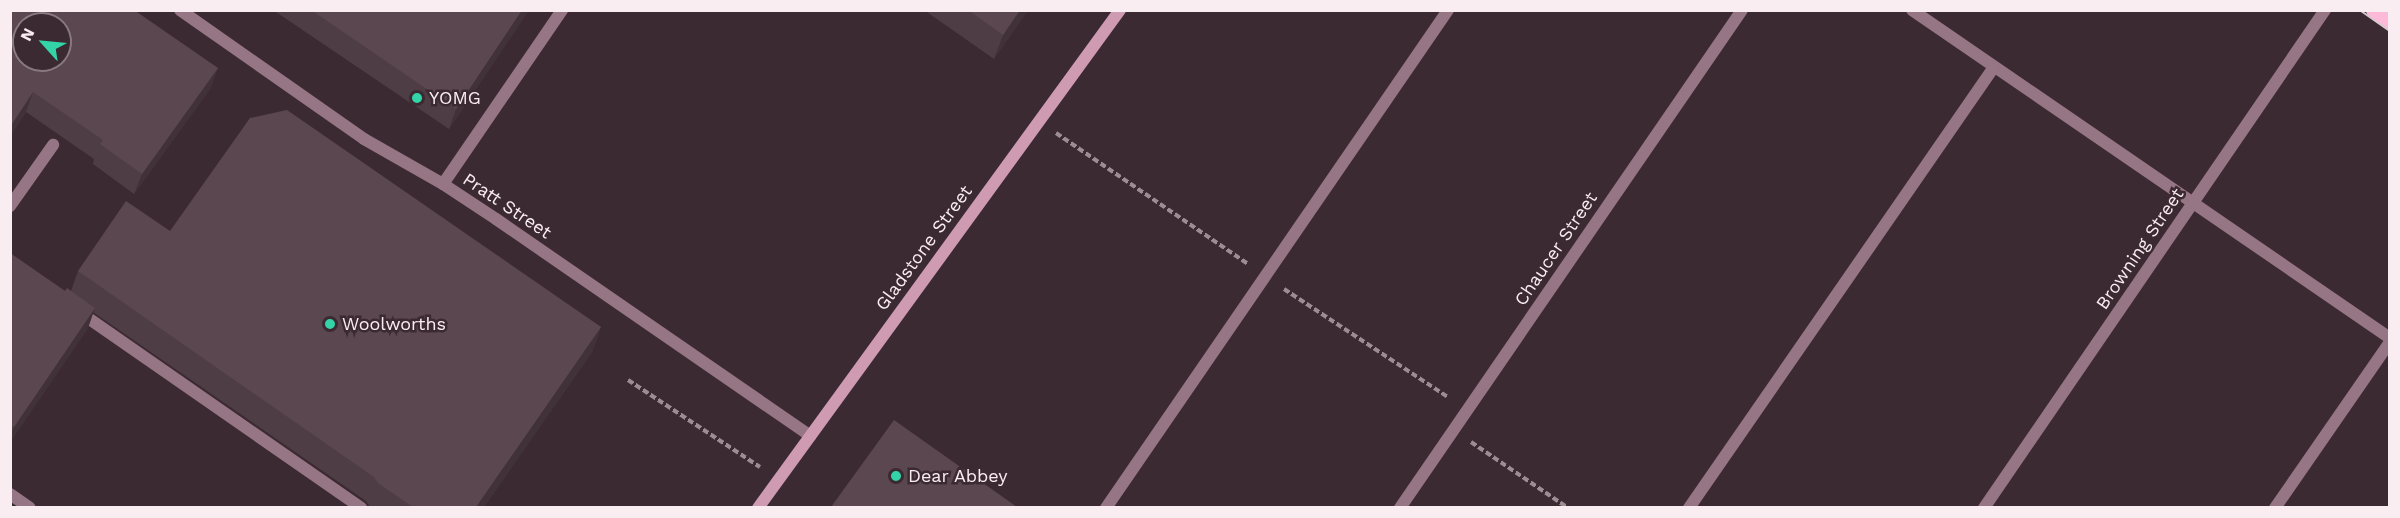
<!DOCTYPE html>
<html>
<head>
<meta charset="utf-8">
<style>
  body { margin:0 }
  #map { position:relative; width:2400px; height:518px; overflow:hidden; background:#3c2a32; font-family:"Work Sans",sans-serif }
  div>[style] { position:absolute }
  .path>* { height:4px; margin-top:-2px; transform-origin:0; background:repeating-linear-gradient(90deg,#9c8d93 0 6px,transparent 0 9px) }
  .lane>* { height:12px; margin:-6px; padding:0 6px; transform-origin:6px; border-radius:6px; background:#967584 }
  .street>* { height:12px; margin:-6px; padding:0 6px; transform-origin:6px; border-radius:6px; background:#967584 }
  .secondary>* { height:12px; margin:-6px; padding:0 6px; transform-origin:6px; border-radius:6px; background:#cf9bb3 }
  .primary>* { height:15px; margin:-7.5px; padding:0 7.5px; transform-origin:7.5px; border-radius:7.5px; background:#fcb9d8 }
  .tram>* { height:1.5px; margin:-0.75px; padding:0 0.75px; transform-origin:0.75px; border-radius:0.75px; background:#d7cacf }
  .wall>* { inset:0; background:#4e3d45 }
  .shaded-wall>* { inset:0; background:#403238 }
  .building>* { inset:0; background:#5b4750 }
  .dots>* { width:16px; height:16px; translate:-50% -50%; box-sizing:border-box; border:3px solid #3c2a32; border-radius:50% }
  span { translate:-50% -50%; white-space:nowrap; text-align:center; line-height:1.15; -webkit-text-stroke:5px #3c2a32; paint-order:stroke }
  .poi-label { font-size:18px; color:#f9edf2 }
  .left { translate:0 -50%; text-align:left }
  .street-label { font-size:18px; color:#f9edf2 }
  .frame { position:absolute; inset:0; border:12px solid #f9edf2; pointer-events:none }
  .north { position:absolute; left:12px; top:12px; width:60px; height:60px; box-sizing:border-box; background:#3c2a32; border:2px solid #88787f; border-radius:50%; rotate:297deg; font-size:16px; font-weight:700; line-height:24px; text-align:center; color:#f9edf2 }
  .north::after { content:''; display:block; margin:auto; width:21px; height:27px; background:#33d4a8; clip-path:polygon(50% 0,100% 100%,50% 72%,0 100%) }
</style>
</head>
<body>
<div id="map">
  <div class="path">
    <i style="left:1056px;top:133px;width:232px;rotate:34.3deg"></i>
    <i style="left:1284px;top:289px;width:196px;rotate:33.4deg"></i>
    <i style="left:628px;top:380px;width:158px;rotate:33.4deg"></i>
    <i style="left:1471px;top:442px;width:117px;rotate:34.2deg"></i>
  </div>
  <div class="lane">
    <i style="left:1912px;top:10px;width:580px;rotate:34.46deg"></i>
    <i style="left:10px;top:206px;width:75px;rotate:-54.8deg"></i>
    <i style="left:78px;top:311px;width:345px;rotate:34.8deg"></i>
    <i style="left:1106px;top:508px;width:604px;rotate:-55.52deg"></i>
    <i style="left:1689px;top:508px;width:536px;rotate:-55.33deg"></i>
    <i style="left:2275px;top:508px;width:202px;rotate:-55.3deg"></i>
  </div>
  <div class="street">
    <i style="left:180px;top:10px;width:225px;rotate:35deg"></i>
    <i style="left:364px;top:139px;width:91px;rotate:29.7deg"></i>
    <i style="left:443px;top:184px;width:64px;rotate:33.4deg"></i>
    <i style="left:496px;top:219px;width:382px;rotate:34.6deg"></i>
    <i style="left:443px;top:184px;width:211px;rotate:-55.6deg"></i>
    <i style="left:10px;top:494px;width:24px;rotate:35deg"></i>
    <i style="left:1400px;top:508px;width:604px;rotate:-55.52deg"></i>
    <i style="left:1984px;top:508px;width:604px;rotate:-55.6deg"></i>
  </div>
  <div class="secondary">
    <i style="left:758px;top:508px;width:616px;rotate:-53.99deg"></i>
  </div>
  <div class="primary">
    <i style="left:2373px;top:10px;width:21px;rotate:35deg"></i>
  </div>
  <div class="tram">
    <i style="left:2360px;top:10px;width:37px;rotate:35deg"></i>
    <i style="left:2385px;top:10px;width:6px;rotate:39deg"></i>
  </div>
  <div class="wall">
    <i style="clip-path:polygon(10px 10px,218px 68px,210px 89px,134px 194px,93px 164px,94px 159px,26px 112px,10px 136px)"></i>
    <i style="clip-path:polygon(273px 10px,529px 10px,449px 129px)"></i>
    <i style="clip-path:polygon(924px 10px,1028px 10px,994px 59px)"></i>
    <i style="clip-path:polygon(170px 231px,601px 327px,592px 352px,484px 507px,370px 507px,366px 501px,93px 312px,88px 328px,10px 442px,10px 253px,65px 291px,71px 291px,78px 271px)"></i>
  </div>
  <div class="shaded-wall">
    <i style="clip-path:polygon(522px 10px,529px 10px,449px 129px,456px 109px)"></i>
    <i style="clip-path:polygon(1020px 10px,1028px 10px,994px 59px,1003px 35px)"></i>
    <i style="clip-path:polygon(218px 68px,210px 89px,134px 194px,142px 174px)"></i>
    <i style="clip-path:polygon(33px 92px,26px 112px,10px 136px,10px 127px)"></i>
    <i style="clip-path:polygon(95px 308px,88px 328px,10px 442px,10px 437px,14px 427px)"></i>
    <i style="clip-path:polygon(601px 327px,592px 352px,484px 507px,476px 507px)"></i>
  </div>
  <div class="building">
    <i style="clip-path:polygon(evenodd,10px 10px,134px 10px,218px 68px,142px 174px,100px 144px,103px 140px,33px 92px,10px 127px,10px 10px,24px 24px,60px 24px,60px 60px,24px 60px,24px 24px)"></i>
    <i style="clip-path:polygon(311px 10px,522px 10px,456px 109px)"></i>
    <i style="clip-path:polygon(968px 10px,1020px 10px,1003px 35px)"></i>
    <i style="clip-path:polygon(287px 110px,601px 327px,476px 507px,413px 507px,378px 483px,374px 477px,78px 271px,126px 201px,170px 231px,250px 118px)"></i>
    <i style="clip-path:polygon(10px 253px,65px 291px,67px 288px,95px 308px,14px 427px,10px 424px)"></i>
    <i style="clip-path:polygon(894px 420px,1017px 507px,831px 507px)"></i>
  </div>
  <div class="dots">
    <i style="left:417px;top:98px;background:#33d4a8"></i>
    <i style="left:330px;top:324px;background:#33d4a8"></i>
    <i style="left:896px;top:476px;background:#33d4a8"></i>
  </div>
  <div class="poi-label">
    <span class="left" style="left:429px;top:98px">YOMG</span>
    <span class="left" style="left:342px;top:324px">Woolworths</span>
    <span class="left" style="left:908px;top:476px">Dear Abbey</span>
  </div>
  <div class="street-label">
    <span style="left:507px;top:206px;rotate:34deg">Pratt Street</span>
    <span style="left:924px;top:248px;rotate:-54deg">Gladstone Street</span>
    <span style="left:1556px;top:249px;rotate:-56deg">Chaucer Street</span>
    <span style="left:2140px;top:249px;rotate:-56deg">Browning Street</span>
  </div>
  <div class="frame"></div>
  <div class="north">N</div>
</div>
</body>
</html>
